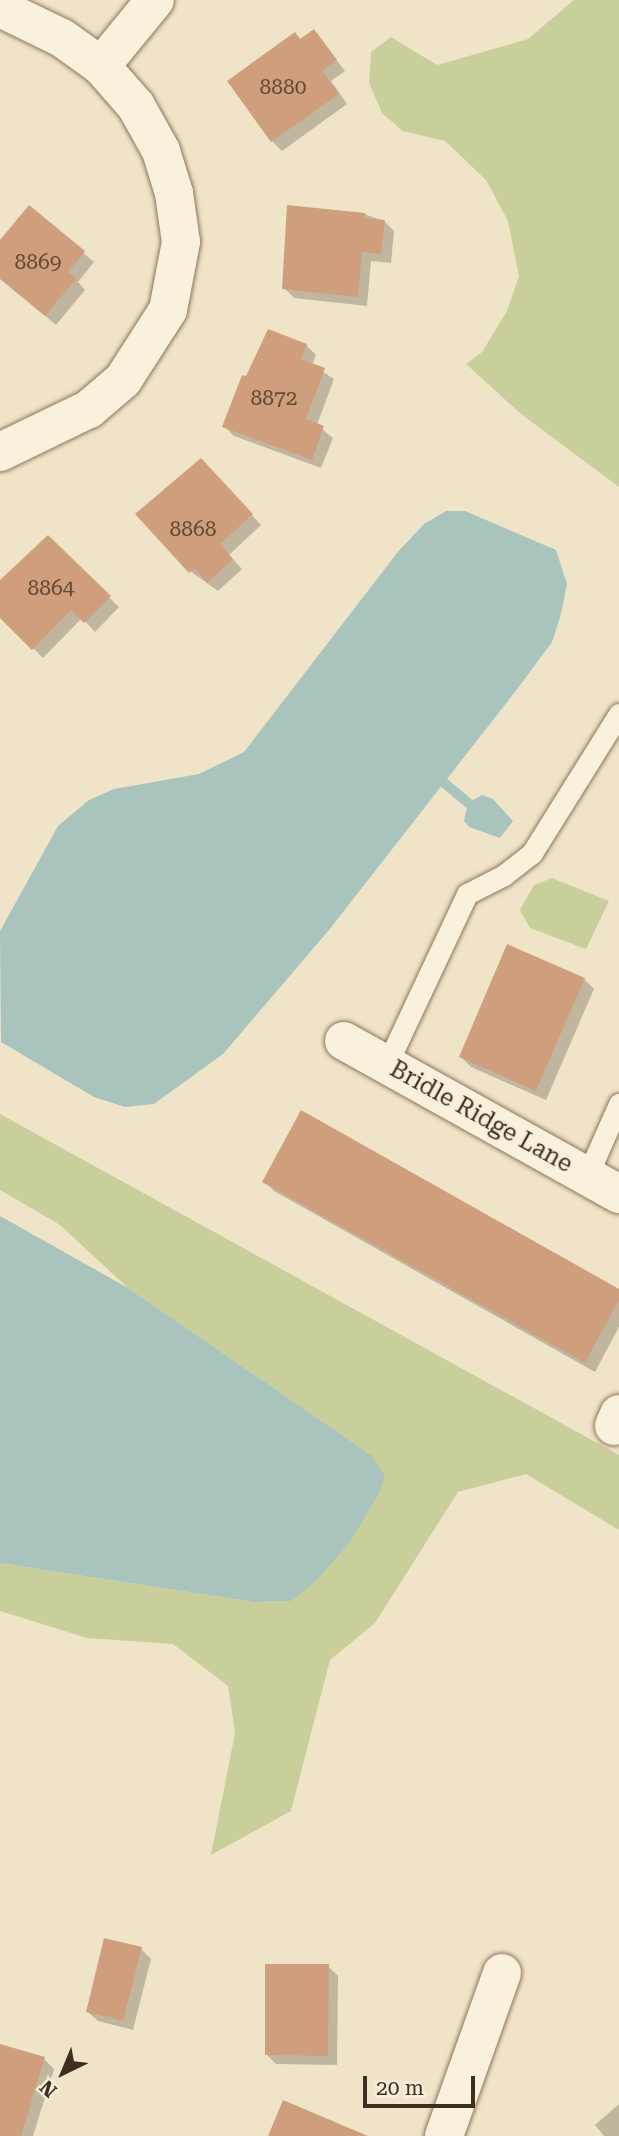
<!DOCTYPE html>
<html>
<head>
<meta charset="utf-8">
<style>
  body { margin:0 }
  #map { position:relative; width:619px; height:2136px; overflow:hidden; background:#f0e4c8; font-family:"Roboto Serif",serif }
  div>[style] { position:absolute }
  .green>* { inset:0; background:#c9cf9b }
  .water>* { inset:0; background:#a9c4bc }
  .shadow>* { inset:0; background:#0003 }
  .stream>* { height:10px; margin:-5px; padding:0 5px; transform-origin:5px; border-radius:5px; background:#a9c4bc }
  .building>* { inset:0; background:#cf9f7d }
  .roads { filter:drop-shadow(0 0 2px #8d765c) drop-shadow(0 0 2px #8d765c) }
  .lane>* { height:21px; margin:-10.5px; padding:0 10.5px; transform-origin:10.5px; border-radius:10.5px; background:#faf1dc }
  .street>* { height:38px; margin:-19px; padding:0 19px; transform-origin:19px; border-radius:19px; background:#faf1dc }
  span { translate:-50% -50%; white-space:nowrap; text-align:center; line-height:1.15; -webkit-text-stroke:5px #f7eed8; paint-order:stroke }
  .number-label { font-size:21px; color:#624a37 }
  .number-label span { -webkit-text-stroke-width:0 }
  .street-label { font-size:24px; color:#3d2e20 }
  .north { position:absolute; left:28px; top:2038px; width:70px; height:70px; -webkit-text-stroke:5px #f7eed8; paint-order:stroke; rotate:223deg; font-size:19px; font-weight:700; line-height:28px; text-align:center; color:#3d2e20 }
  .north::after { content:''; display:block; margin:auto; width:24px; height:32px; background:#3d2e20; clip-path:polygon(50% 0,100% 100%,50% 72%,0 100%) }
  .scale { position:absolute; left:363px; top:2076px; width:112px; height:32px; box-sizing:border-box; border:4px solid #3d2e20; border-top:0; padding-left:9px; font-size:21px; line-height:24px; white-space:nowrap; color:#3d2e20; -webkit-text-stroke:5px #f7eed8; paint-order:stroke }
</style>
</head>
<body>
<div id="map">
  <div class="green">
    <i style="clip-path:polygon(574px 0,619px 0,619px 487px,521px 414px,466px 364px,482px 352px,507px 311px,519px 276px,508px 221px,486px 180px,445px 141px,403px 131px,382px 113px,369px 83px,371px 52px,391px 37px,437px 65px,528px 39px)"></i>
    <i style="clip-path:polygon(552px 878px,609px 901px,586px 949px,530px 928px,520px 910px,534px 885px)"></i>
    <i style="clip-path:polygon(0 1114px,619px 1455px,619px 1530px,526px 1474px,458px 1492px,375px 1623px,330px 1660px,291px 1811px,211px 1855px,235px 1733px,228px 1686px,173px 1644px,87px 1638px,0 1611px,0 1563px,254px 1602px,291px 1601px,371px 1455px,128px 1288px,60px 1225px,0 1190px)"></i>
  </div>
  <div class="water">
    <i style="clip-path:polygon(446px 511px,465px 511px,556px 550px,567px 584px,561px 614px,552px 642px,518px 688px,329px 930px,223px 1054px,154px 1104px,125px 1107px,94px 1097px,1px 1042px,0 931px,58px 826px,89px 800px,114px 789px,199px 774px,244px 752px,397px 553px,424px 524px)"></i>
    <i style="clip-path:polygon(482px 795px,493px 799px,513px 821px,500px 838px,469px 827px,464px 821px,468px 803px)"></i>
    <i style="clip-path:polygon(0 1216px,128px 1288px,371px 1455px,385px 1476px,378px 1495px,350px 1542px,315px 1582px,291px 1601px,254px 1602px,0 1563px)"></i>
  </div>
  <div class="shadow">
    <i style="clip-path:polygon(314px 31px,345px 71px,331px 81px,347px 104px,282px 151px,272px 141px)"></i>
    <i style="clip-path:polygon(29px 207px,94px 262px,78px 282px,85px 290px,56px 325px,0 278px,0 243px)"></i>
    <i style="clip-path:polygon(364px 214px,384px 221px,394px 231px,391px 263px,371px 261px,367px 306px,294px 298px,284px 288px)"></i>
    <i style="clip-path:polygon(306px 345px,316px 355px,312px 365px,334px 379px,317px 425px,333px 438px,321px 468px,234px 436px,224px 426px,247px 379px)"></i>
    <i style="clip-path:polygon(211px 470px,261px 525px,229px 555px,242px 569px,218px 591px,190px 571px)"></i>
    <i style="clip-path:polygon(48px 538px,119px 607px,95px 632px,82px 618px,43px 658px,0 616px,0 584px)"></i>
    <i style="clip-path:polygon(584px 979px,594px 989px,546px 1100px,471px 1067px,461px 1057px)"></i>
    <i style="clip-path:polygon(264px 1181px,619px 1291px,619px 1327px,595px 1372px,274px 1191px)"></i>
    <i style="clip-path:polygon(141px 1949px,151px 1959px,133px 2030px,98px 2021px,88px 2012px)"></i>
    <i style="clip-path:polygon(328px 1966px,338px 1976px,337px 2065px,276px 2064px,267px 2055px)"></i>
    <i style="clip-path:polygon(0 2058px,44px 2059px,54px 2069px,33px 2136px,0 2136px)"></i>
    <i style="clip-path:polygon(619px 2104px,619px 2136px,604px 2136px,595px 2125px)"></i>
  </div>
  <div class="stream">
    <i style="left:442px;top:781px;width:34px;rotate:40deg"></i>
  </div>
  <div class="building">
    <i style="clip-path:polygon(314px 29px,337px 60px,322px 71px,339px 94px,271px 142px,227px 81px,295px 32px,300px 39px)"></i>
    <i style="clip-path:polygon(29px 205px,85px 251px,68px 272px,76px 279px,45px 316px,0 279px,0 240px)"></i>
    <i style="clip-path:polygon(287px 205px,365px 213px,365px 218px,385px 220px,381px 254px,362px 252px,358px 297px,282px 289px)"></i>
    <i style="clip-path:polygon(268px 329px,307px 344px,301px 359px,325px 368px,306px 419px,324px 426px,312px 460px,222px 427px,242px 375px,246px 376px)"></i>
    <i style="clip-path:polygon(201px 458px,253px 514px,220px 544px,233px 559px,207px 583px,194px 568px,189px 573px,135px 514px)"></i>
    <i style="clip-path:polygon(48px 535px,111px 596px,84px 623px,71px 610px,32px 650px,0 618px,0 580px)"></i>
    <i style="clip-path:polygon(507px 944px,585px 978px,536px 1091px,459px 1057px)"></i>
    <i style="clip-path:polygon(301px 1110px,619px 1289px,619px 1300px,585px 1363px,262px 1182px)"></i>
    <i style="clip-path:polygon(104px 1938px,142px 1947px,123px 2021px,86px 2012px)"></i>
    <i style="clip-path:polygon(265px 1964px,329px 1964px,328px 2056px,265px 2055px)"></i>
    <i style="clip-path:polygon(0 2044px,45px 2057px,21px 2136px,0 2136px)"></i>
    <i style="clip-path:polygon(283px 2100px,368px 2136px,268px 2136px)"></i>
  </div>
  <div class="roads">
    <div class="lane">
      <i style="left:387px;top:1064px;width:188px;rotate:-64.8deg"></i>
      <i style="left:467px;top:894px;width:42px;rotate:-27.2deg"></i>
      <i style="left:504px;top:875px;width:36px;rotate:-38deg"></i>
      <i style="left:532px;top:853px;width:164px;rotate:-58deg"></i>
      <i style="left:587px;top:1176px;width:79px;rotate:-66deg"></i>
    </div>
    <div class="street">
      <i style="left:0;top:8px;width:69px;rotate:25.8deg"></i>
      <i style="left:62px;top:38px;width:48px;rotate:35.7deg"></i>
      <i style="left:101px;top:66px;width:53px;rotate:48.8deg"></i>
      <i style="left:136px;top:106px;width:51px;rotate:60.9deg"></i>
      <i style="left:161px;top:151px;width:44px;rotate:72.8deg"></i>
      <i style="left:174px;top:193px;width:49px;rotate:81.9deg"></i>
      <i style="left:181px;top:242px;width:69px;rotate:100.8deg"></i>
      <i style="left:168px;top:310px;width:83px;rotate:122.7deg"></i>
      <i style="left:123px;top:380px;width:45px;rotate:139.5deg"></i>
      <i style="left:89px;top:409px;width:99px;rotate:154.2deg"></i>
      <i style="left:101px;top:66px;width:85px;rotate:-50.7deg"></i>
      <i style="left:344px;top:1041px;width:315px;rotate:29.1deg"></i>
      <i style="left:614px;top:1426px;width:13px;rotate:-67deg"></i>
      <i style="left:444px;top:2136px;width:173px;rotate:-70.4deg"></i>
    </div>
  </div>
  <div class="number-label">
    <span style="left:283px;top:87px">8880</span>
    <span style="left:38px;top:262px">8869</span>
    <span style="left:274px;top:398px">8872</span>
    <span style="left:193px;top:529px">8868</span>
    <span style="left:51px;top:588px">8864</span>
  </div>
  <div class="street-label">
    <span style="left:481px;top:1117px;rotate:29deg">Bridle Ridge Lane</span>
  </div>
  <div class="north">N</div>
  <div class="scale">20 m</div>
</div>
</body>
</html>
